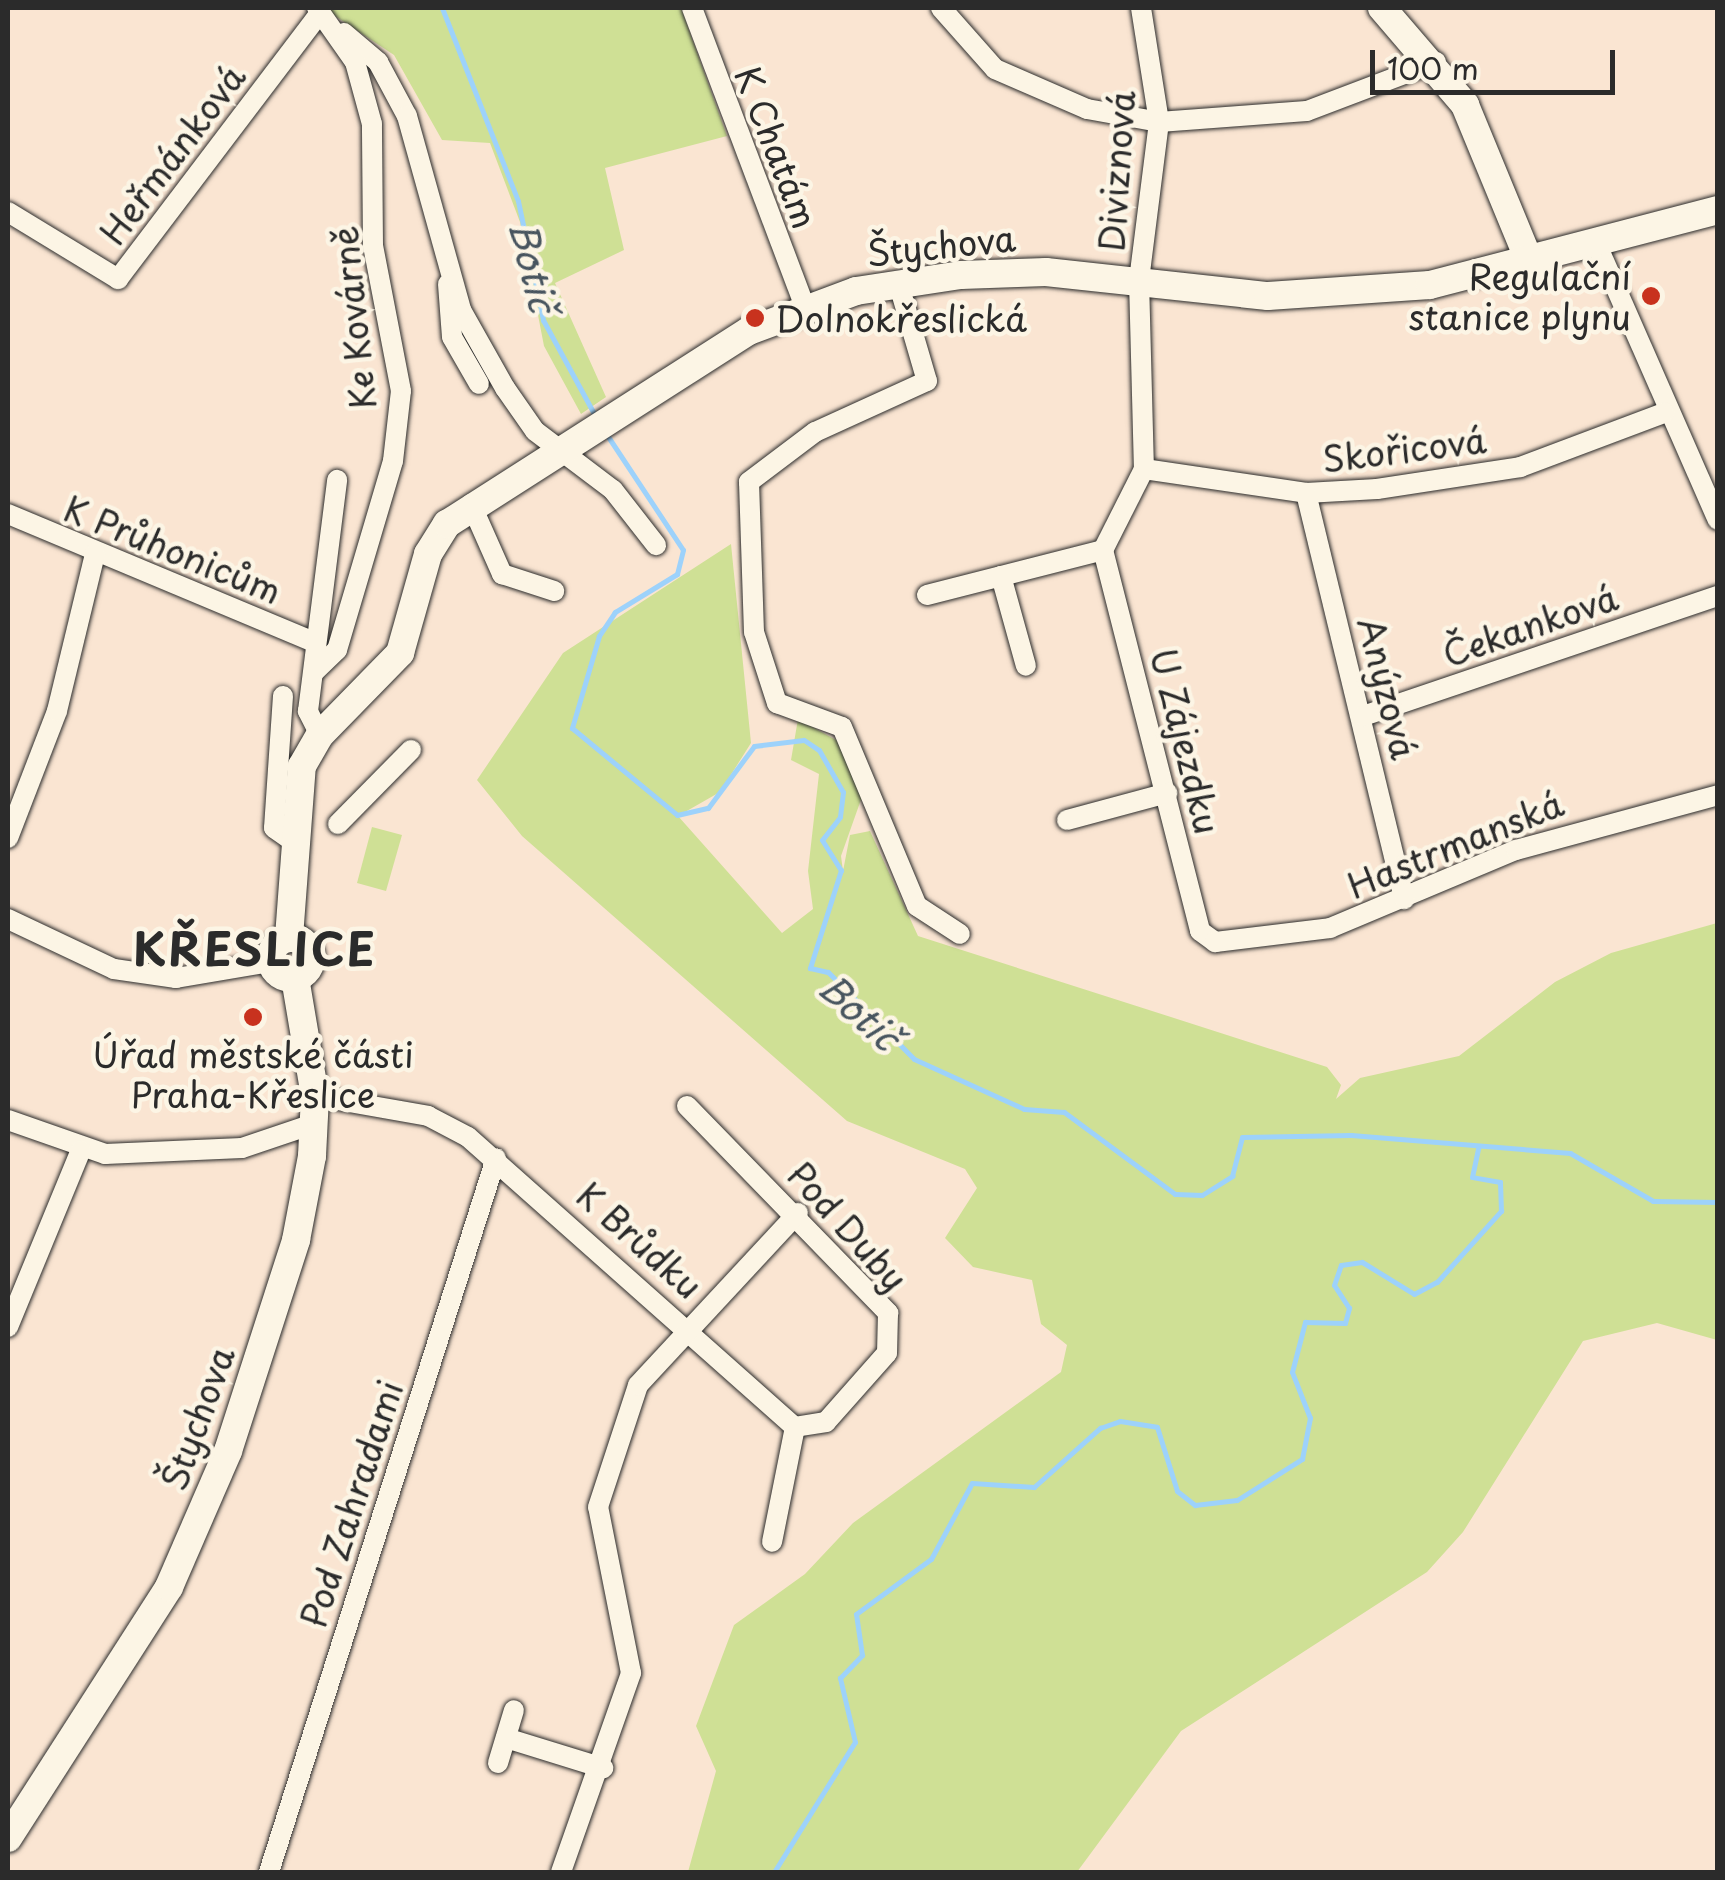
<!DOCTYPE html>
<html>
<head>
<meta charset="utf-8">
<style>
  body { margin:0 }
  #map { position:relative; width:1725px; height:1880px; overflow:hidden; background:#fae5d2; font-family:"Playpen Sans",sans-serif }
  div>[style] { position:absolute }
  .green>* { inset:0; background:#cfe095 }
  .stream>* { height:5px; margin:-2.5px; padding:0 2.5px; transform-origin:2.5px; border-radius:2.5px; background:#9dd2fb }
  .roads { filter:drop-shadow(0 0 2px #2b2b2b) drop-shadow(0 0 2px #2b2b2b) }
  .street>* { height:20px; margin:-10px; padding:0 10px; transform-origin:10px; border-radius:10px; background:#fcf5e5 }
  .secondary>* { height:28px; margin:-14px; padding:0 14px; transform-origin:14px; border-radius:14px; background:#fcf5e5 }
  .secondary>.ring { margin:-14px; padding:0; box-sizing:content-box; background:none; border:28px solid #fcf5e5; border-radius:50% }
  .dots>* { width:28px; height:28px; translate:-50% -50%; box-sizing:border-box; border:5px solid #fcf5e5; border-radius:50% }
  span { translate:-50% -50%; white-space:nowrap; text-align:center; line-height:1.15; -webkit-text-stroke:9px #fcf5e5; paint-order:stroke }
  .street-label { font-size:35px; color:#2b2b2b }
  .poi-label { font-size:35px; color:#2b2b2b }
  .right { translate:-100% -50%; text-align:right }
  .left { translate:0 -50%; text-align:left }
  .water-label { font-size:38px; color:#48555f; font-style:italic }
  .district-label { font-size:45px; color:#2b2b2b; font-weight:700; letter-spacing:2.5px }
  .frame { position:absolute; inset:0; border:10px solid #2b2b2b; pointer-events:none }
  .scale { position:absolute; left:1370px; top:50px; width:245px; height:45px; box-sizing:border-box; border:5px solid #2b2b2b; border-top:0; padding-left:12px; font-size:30px; line-height:35px; white-space:nowrap; color:#2b2b2b; -webkit-text-stroke:8px #fcf5e5; paint-order:stroke }
</style>
</head>
<body>
<div id="map">
  <div class="green">
    <i style="clip-path:polygon(323px 8px,681px 8px,727px 136px,605px 168px,624px 250px,555px 283px,606px 397px,581px 414px,544px 346px,520px 222px,490px 143px,442px 140px,394px 55px)"></i>
    <i style="clip-path:polygon(731px 544px,751px 743px,720px 792px,678px 816px,782px 933px,813px 909px,808px 871px,819px 774px,791px 760px,798px 719px,845px 745px,863px 794px,841px 856px,843px 871px,850px 835px,870px 831px,918px 936px,1327px 1067px,1341px 1085px,1336px 1099px,1360px 1078px,1459px 1056px,1555px 982px,1611px 953px,1717px 923px,1717px 1340px,1657px 1323px,1583px 1341px,1463px 1532px,1427px 1572px,1181px 1731px,1077px 1872px,688px 1872px,716px 1771px,696px 1726px,734px 1625px,805px 1574px,853px 1523px,1061px 1372px,1067px 1345px,1041px 1324px,1032px 1280px,973px 1267px,945px 1238px,977px 1188px,965px 1169px,847px 1121px,522px 836px,477px 780px,563px 653px)"></i>
    <i style="clip-path:polygon(372px 827px,402px 835px,386px 891px,357px 883px)"></i>
  </div>
  <div class="stream">
    <i style="left:442px;top:8px;width:207px;rotate:68.5deg"></i>
    <i style="left:518px;top:201px;width:122px;rotate:78.1deg"></i>
    <i style="left:543px;top:320px;width:113px;rotate:61.4deg"></i>
    <i style="left:605px;top:432px;width:141px;rotate:56.5deg"></i>
    <i style="left:683px;top:550px;width:25px;rotate:104deg"></i>
    <i style="left:677px;top:574px;width:73px;rotate:148.5deg"></i>
    <i style="left:615px;top:612px;width:29px;rotate:124deg"></i>
    <i style="left:599px;top:636px;width:96px;rotate:106.4deg"></i>
    <i style="left:572px;top:728px;width:136px;rotate:39.6deg"></i>
    <i style="left:677px;top:815px;width:32px;rotate:-13deg"></i>
    <i style="left:708px;top:808px;width:77px;rotate:-53.4deg"></i>
    <i style="left:754px;top:746px;width:50px;rotate:-6.8deg"></i>
    <i style="left:804px;top:740px;width:18px;rotate:34deg"></i>
    <i style="left:819px;top:750px;width:48px;rotate:60.3deg"></i>
    <i style="left:843px;top:792px;width:25px;rotate:97deg"></i>
    <i style="left:840px;top:817px;width:29px;rotate:128deg"></i>
    <i style="left:822px;top:840px;width:36px;rotate:58deg"></i>
    <i style="left:841px;top:870px;width:103px;rotate:107.6deg"></i>
    <i style="left:810px;top:968px;width:18px;rotate:13deg"></i>
    <i style="left:828px;top:972px;width:122px;rotate:45.3deg"></i>
    <i style="left:914px;top:1059px;width:121px;rotate:24.4deg"></i>
    <i style="left:1024px;top:1109px;width:40px;rotate:4.3deg"></i>
    <i style="left:1064px;top:1112px;width:138px;rotate:36.5deg"></i>
    <i style="left:1175px;top:1194px;width:27px;rotate:2deg"></i>
    <i style="left:1202px;top:1195px;width:36px;rotate:-32deg"></i>
    <i style="left:1232px;top:1176px;width:40px;rotate:-75.6deg"></i>
    <i style="left:1242px;top:1137px;width:109px;rotate:-1.1deg"></i>
    <i style="left:1351px;top:1135px;width:220px;rotate:4.7deg"></i>
    <i style="left:1570px;top:1153px;width:96px;rotate:30deg"></i>
    <i style="left:1653px;top:1201px;width:65px;rotate:0.9deg"></i>
    <i style="left:774px;top:1872px;width:153px;rotate:-58.1deg"></i>
    <i style="left:855px;top:1742px;width:66px;rotate:-103.2deg"></i>
    <i style="left:840px;top:1678px;width:32px;rotate:-46deg"></i>
    <i style="left:862px;top:1655px;width:41px;rotate:-98.3deg"></i>
    <i style="left:856px;top:1614px;width:93px;rotate:-36.3deg"></i>
    <i style="left:931px;top:1559px;width:86px;rotate:-61.7deg"></i>
    <i style="left:972px;top:1483px;width:62px;rotate:3.7deg"></i>
    <i style="left:1034px;top:1487px;width:89px;rotate:-41.8deg"></i>
    <i style="left:1100px;top:1428px;width:21px;rotate:-19deg"></i>
    <i style="left:1120px;top:1421px;width:37px;rotate:9deg"></i>
    <i style="left:1157px;top:1427px;width:67px;rotate:72.6deg"></i>
    <i style="left:1177px;top:1491px;width:23px;rotate:38deg"></i>
    <i style="left:1195px;top:1505px;width:42px;rotate:-6.8deg"></i>
    <i style="left:1237px;top:1500px;width:77px;rotate:-32.2deg"></i>
    <i style="left:1302px;top:1459px;width:42px;rotate:-79deg"></i>
    <i style="left:1310px;top:1418px;width:49px;rotate:-111.4deg"></i>
    <i style="left:1292px;top:1372px;width:52px;rotate:-75.4deg"></i>
    <i style="left:1305px;top:1322px;width:40px;rotate:1.4deg"></i>
    <i style="left:1345px;top:1323px;width:16px;rotate:-75deg"></i>
    <i style="left:1349px;top:1308px;width:27px;rotate:-123deg"></i>
    <i style="left:1334px;top:1285px;width:21px;rotate:-71deg"></i>
    <i style="left:1341px;top:1265px;width:21px;rotate:-8deg"></i>
    <i style="left:1362px;top:1262px;width:61px;rotate:31.6deg"></i>
    <i style="left:1414px;top:1294px;width:26px;rotate:-28deg"></i>
    <i style="left:1437px;top:1282px;width:96px;rotate:-48deg"></i>
    <i style="left:1501px;top:1211px;width:29px;rotate:-92deg"></i>
    <i style="left:1500px;top:1182px;width:28px;rotate:-170deg"></i>
    <i style="left:1472px;top:1177px;width:30px;rotate:-78deg"></i>
  </div>
  <div class="roads">
    <div class="street">
      <i style="left:692px;top:8px;width:320px;rotate:69.3deg"></i>
      <i style="left:941px;top:8px;width:81px;rotate:48.5deg"></i>
      <i style="left:995px;top:69px;width:100px;rotate:23.5deg"></i>
      <i style="left:1087px;top:109px;width:73px;rotate:10.2deg"></i>
      <i style="left:1159px;top:122px;width:148px;rotate:-4.3deg"></i>
      <i style="left:1307px;top:111px;width:138px;rotate:-20.8deg"></i>
      <i style="left:1141px;top:8px;width:115px;rotate:81deg"></i>
      <i style="left:1159px;top:122px;width:159px;rotate:97.2deg"></i>
      <i style="left:1139px;top:280px;width:189px;rotate:88.5deg"></i>
      <i style="left:1144px;top:469px;width:91px;rotate:116.8deg"></i>
      <i style="left:1103px;top:550px;width:393px;rotate:75.7deg"></i>
      <i style="left:1200px;top:931px;width:19px;rotate:36deg"></i>
      <i style="left:1215px;top:942px;width:116px;rotate:-6.9deg"></i>
      <i style="left:1330px;top:928px;width:202px;rotate:-22.8deg"></i>
      <i style="left:1516px;top:850px;width:209px;rotate:-15.2deg"></i>
      <i style="left:344px;top:33px;width:45px;rotate:40.5deg"></i>
      <i style="left:378px;top:62px;width:61px;rotate:61.8deg"></i>
      <i style="left:407px;top:116px;width:201px;rotate:74.4deg"></i>
      <i style="left:461px;top:310px;width:90px;rotate:60.6deg"></i>
      <i style="left:505px;top:388px;width:52px;rotate:55.1deg"></i>
      <i style="left:535px;top:431px;width:98px;rotate:37.1deg"></i>
      <i style="left:613px;top:490px;width:70px;rotate:52deg"></i>
      <i style="left:8px;top:212px;width:129px;rotate:31.3deg"></i>
      <i style="left:118px;top:279px;width:334px;rotate:-52.8deg"></i>
      <i style="left:1597px;top:245px;width:300px;rotate:66.3deg"></i>
      <i style="left:898px;top:282px;width:103px;rotate:73.7deg"></i>
      <i style="left:927px;top:381px;width:123px;rotate:155.5deg"></i>
      <i style="left:815px;top:432px;width:83px;rotate:142.9deg"></i>
      <i style="left:749px;top:482px;width:150px;rotate:88.1deg"></i>
      <i style="left:754px;top:632px;width:75px;rotate:72.1deg"></i>
      <i style="left:777px;top:703px;width:69px;rotate:20.3deg"></i>
      <i style="left:842px;top:727px;width:194px;rotate:67.3deg"></i>
      <i style="left:917px;top:906px;width:51px;rotate:33.1deg"></i>
      <i style="left:448px;top:284px;width:53px;rotate:85.7deg"></i>
      <i style="left:452px;top:337px;width:54px;rotate:60.1deg"></i>
      <i style="left:1144px;top:469px;width:164px;rotate:8.4deg"></i>
      <i style="left:1306px;top:493px;width:71px;rotate:-3.2deg"></i>
      <i style="left:1377px;top:489px;width:145px;rotate:-8.7deg"></i>
      <i style="left:1520px;top:467px;width:154px;rotate:-20.6deg"></i>
      <i style="left:1306px;top:493px;width:418px;rotate:76.4deg"></i>
      <i style="left:471px;top:504px;width:77px;rotate:66.1deg"></i>
      <i style="left:502px;top:574px;width:55px;rotate:18.1deg"></i>
      <i style="left:8px;top:514px;width:332px;rotate:22.7deg"></i>
      <i style="left:1001px;top:576px;width:93px;rotate:74.5deg"></i>
      <i style="left:927px;top:595px;width:182px;rotate:-14.3deg"></i>
      <i style="left:314px;top:672px;width:32px;rotate:-44deg"></i>
      <i style="left:337px;top:650px;width:197px;rotate:-73.5deg"></i>
      <i style="left:393px;top:461px;width:70px;rotate:-83.5deg"></i>
      <i style="left:401px;top:391px;width:148px;rotate:-100.9deg"></i>
      <i style="left:373px;top:246px;width:122px;rotate:-90.5deg"></i>
      <i style="left:372px;top:124px;width:64px;rotate:-105.3deg"></i>
      <i style="left:355px;top:62px;width:66px;rotate:-125.1deg"></i>
      <i style="left:283px;top:696px;width:132px;rotate:93.9deg"></i>
      <i style="left:274px;top:828px;width:21px;rotate:35deg"></i>
      <i style="left:1363px;top:716px;width:375px;rotate:-18.7deg"></i>
      <i style="left:320px;top:735px;width:27px;rotate:-117deg"></i>
      <i style="left:308px;top:711px;width:233px;rotate:-82.8deg"></i>
      <i style="left:1067px;top:820px;width:104px;rotate:-15.1deg"></i>
      <i style="left:338px;top:824px;width:104px;rotate:-45.4deg"></i>
      <i style="left:8px;top:838px;width:136px;rotate:-68.9deg"></i>
      <i style="left:57px;top:711px;width:162px;rotate:-76.4deg"></i>
      <i style="left:8px;top:919px;width:117px;rotate:25.3deg"></i>
      <i style="left:114px;top:969px;width:63px;rotate:8.3deg"></i>
      <i style="left:176px;top:978px;width:96px;rotate:-9.6deg"></i>
      <i style="left:315px;top:1096px;width:115px;rotate:10deg"></i>
      <i style="left:428px;top:1116px;width:45px;rotate:27.7deg"></i>
      <i style="left:468px;top:1137px;width:437px;rotate:41.6deg"></i>
      <i style="left:795px;top:1427px;width:117px;rotate:101.3deg"></i>
      <i style="left:687px;top:1106px;width:289px;rotate:45.8deg"></i>
      <i style="left:888px;top:1313px;width:40px;rotate:91.4deg"></i>
      <i style="left:887px;top:1353px;width:92px;rotate:131.5deg"></i>
      <i style="left:826px;top:1422px;width:31px;rotate:171deg"></i>
      <i style="left:8px;top:1120px;width:103px;rotate:19.3deg"></i>
      <i style="left:105px;top:1154px;width:137px;rotate:-2.5deg"></i>
      <i style="left:242px;top:1148px;width:75px;rotate:-18.7deg"></i>
      <i style="left:8px;top:1327px;width:191px;rotate:-67.6deg"></i>
      <i style="left:506px;top:1738px;width:102px;rotate:17.2deg"></i>
      <i style="left:498px;top:1763px;width:55px;rotate:-73.2deg"></i>
      <i style="left:269px;top:1872px;width:749px;rotate:-72.36deg"></i>
      <i style="left:561px;top:1872px;width:211px;rotate:-70.6deg"></i>
      <i style="left:631px;top:1673px;width:169px;rotate:-101.2deg"></i>
      <i style="left:598px;top:1507px;width:128px;rotate:-71.8deg"></i>
      <i style="left:638px;top:1385px;width:235px;rotate:-47.1deg"></i>
    </div>
    <div class="secondary">
      <i style="left:1382px;top:8px;width:128px;rotate:49.4deg"></i>
      <i style="left:1465px;top:105px;width:165px;rotate:67.6deg"></i>
      <i style="left:289px;top:937px;width:171px;rotate:-85.7deg"></i>
      <i style="left:302px;top:766px;width:36px;rotate:-60deg"></i>
      <i style="left:320px;top:735px;width:115px;rotate:-45.7deg"></i>
      <i style="left:400px;top:653px;width:103px;rotate:-74.2deg"></i>
      <i style="left:428px;top:554px;width:36px;rotate:-58deg"></i>
      <i style="left:447px;top:524px;width:358px;rotate:-32.6deg"></i>
      <i style="left:749px;top:331px;width:114px;rotate:-20.5deg"></i>
      <i style="left:856px;top:291px;width:106px;rotate:-8.7deg"></i>
      <i style="left:961px;top:275px;width:85px;rotate:-2deg"></i>
      <i style="left:1046px;top:272px;width:223px;rotate:6.2deg"></i>
      <i style="left:1268px;top:296px;width:162px;rotate:-3.9deg"></i>
      <i style="left:1430px;top:285px;width:298px;rotate:-14.6deg"></i>
      <i class="ring" style="left:271px;top:938px;width:12px;height:12px"></i>
      <i style="left:8px;top:1838px;width:298px;rotate:-57.3deg"></i>
      <i style="left:169px;top:1587px;width:148px;rotate:-66.5deg"></i>
      <i style="left:228px;top:1451px;width:222px;rotate:-72.1deg"></i>
      <i style="left:296px;top:1240px;width:86px;rotate:-79.2deg"></i>
      <i style="left:312px;top:1156px;width:60px;rotate:-87.1deg"></i>
      <i style="left:315px;top:1096px;width:120px;rotate:-99.6deg"></i>
    </div>
  </div>
  <div class="dots">
    <i style="left:1651px;top:296px;background:#c8321e"></i>
    <i style="left:755px;top:318px;background:#c8321e"></i>
    <i style="left:253px;top:1017px;background:#c8321e"></i>
  </div>
  <div class="street-label">
    <span style="left:777px;top:147px;rotate:69deg">K Chatám</span>
    <span style="left:172px;top:154px;rotate:-53deg">Heřmánková</span>
    <span style="left:1116px;top:171px;rotate:-86deg">Diviznová</span>
    <span style="left:941px;top:245px;rotate:-6deg">Štychova</span>
    <span style="left:353px;top:318px;rotate:-96deg">Ke Kovárně</span>
    <span style="left:1404px;top:449px;rotate:-7deg">Skořicová</span>
    <span style="left:173px;top:549px;rotate:22deg">K Průhonicům</span>
    <span style="left:1530px;top:625px;rotate:-19deg">Čekanková</span>
    <span style="left:1388px;top:688px;rotate:76deg">Anýzová</span>
    <span style="left:1186px;top:741px;rotate:76deg">U Zájezdku</span>
    <span style="left:1455px;top:844px;rotate:-22deg">Hastrmanská</span>
    <span style="left:848px;top:1226px;rotate:48deg">Pod Duby</span>
    <span style="left:640px;top:1240px;rotate:42deg">K Brůdku</span>
    <span style="left:197px;top:1418px;rotate:-70deg">Štychova</span>
    <span style="left:351px;top:1504px;rotate:-72deg">Pod Zahradami</span>
  </div>
  <div class="poi-label">
    <span class="right" style="left:1631px;top:296px">Regulační<br>stanice plynu</span>
    <span class="left" style="left:775px;top:318px">Dolnokřeslická</span>
    <span style="left:253px;top:1074px">Úřad městské části<br>Praha-Křeslice</span>
  </div>
  <div class="water-label">
    <span style="left:534px;top:266px;rotate:76deg">Botič</span>
    <span style="left:860px;top:1011px;rotate:42deg">Botič</span>
  </div>
  <div class="district-label">
    <span style="left:255px;top:948px">KŘESLICE</span>
  </div>
  <div class="frame"></div>
  <div class="scale">100 m</div>
</div>
</body>
</html>
